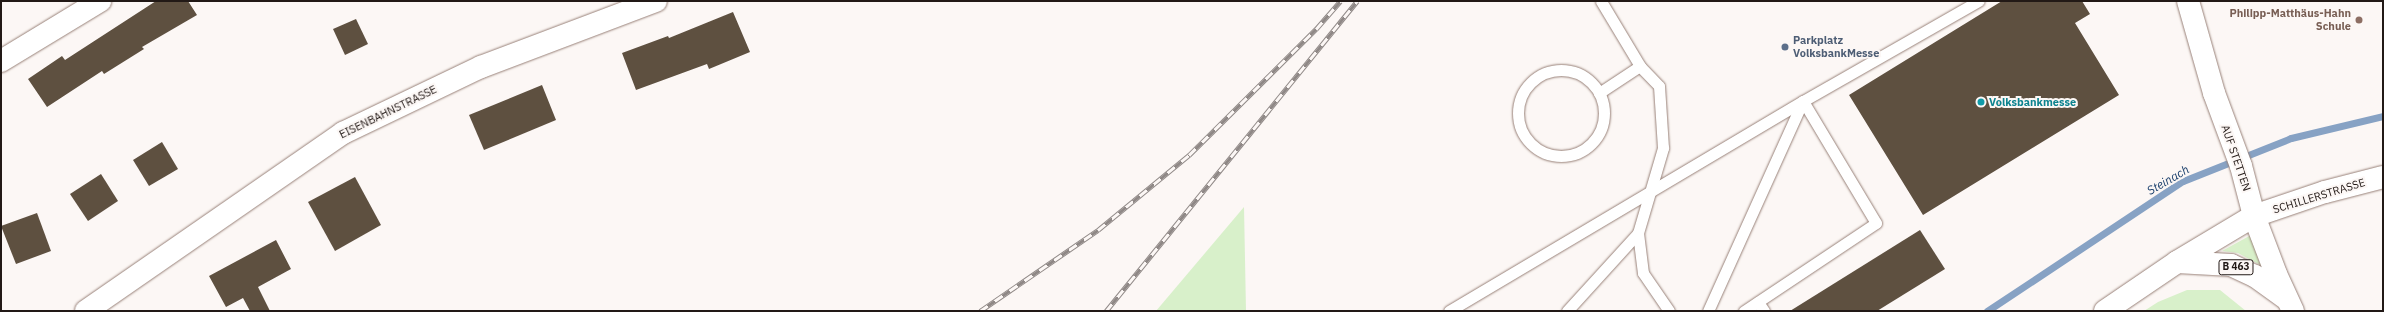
<!DOCTYPE html>
<html>
<head>
<meta charset="utf-8">
<style>
  body { margin:0 }
  #map { position:relative; width:2384px; height:312px; overflow:hidden; background:#fcf7f5; font-family:"IBM Plex Sans",sans-serif }
  div>[style] { position:absolute }
  .green>* { inset:0; background:#d8f0ca }
  .stream>* { height:7px; margin:-3.5px; padding:0 3.5px; transform-origin:3.5px; border-radius:3.5px; background:#87a2c4 }
  .building>* { inset:0; background:#5e5040 }
  .roads { filter:drop-shadow(0 0 1px #988178) drop-shadow(0 0 1px #988178) }
  .service>* { height:11px; margin:-5.5px; padding:0 5.5px; transform-origin:5.5px; border-radius:5.5px; background:#fff }
  .service>.ring { margin:-5.5px; padding:0; box-sizing:content-box; background:none; border:11px solid #fff; border-radius:50% }
  .minor>* { height:22px; margin:-11px; padding:0 11px; transform-origin:11px; border-radius:11px; background:#fff }
  .tertiary>* { height:22px; margin:-11px; padding:0 11px; transform-origin:11px; border-radius:11px; background:#fff }
  .primary>* { height:22px; margin:-11px; padding:0 11px; transform-origin:11px; border-radius:11px; background:#fff }
  .rail>* { height:4.5px; margin-top:-2.25px; transform-origin:0; background:repeating-linear-gradient(90deg,#fcf7f5 0 9px,#8f8886 0 18px); box-sizing:border-box; border-block:1px solid #8f8886 }
  .dots>* { width:11px; height:11px; translate:-50% -50%; box-sizing:border-box; border:2px solid #fcf7f5; border-radius:50% }
  span { translate:-50% -50%; white-space:nowrap; text-align:center; line-height:1.15; -webkit-text-stroke:4px #fcf7f5; paint-order:stroke }
  .shield-label span { padding:1px 3px; background:#fcf7f5; border:1px solid; border-radius:3px; -webkit-text-stroke-width:0 }
  .shield-label { font-size:10px; color:#221916; font-weight:700 }
  .education-label { font-size:11px; color:#785e54; font-weight:700 }
  .right { translate:-100% -50%; text-align:right }
  .service-label { font-size:11px; color:#4e5e75; font-weight:700 }
  .left { translate:0 -50%; text-align:left }
  .culture-label { font-size:11px; color:#0d838f; font-weight:700 }
  .street-label { font-size:11px; color:#221916 }
  .water-label { font-size:12px; color:#1b406d; font-style:italic }
  .frame { position:absolute; inset:0; border:2px solid #221916; pointer-events:none }
</style>
</head>
<body>
<div id="map">
  <div class="green">
    <i style="clip-path:polygon(1244px 207px,1246px 311px,1156px 311px)"></i>
    <i style="clip-path:polygon(2251px 235px,2262px 266px,2238px 253px,2222px 251px)"></i>
    <i style="clip-path:polygon(2187px 290px,2220px 290px,2246px 311px,2144px 311px,2158px 302px)"></i>
  </div>
  <div class="stream">
    <i style="left:1987px;top:311px;width:235px;rotate:-33.6deg"></i>
    <i style="left:2183px;top:181px;width:116px;rotate:-21.7deg"></i>
    <i style="left:2291px;top:138px;width:95px;rotate:-13.4deg"></i>
  </div>
  <div class="building">
    <i style="clip-path:polygon(156px 1px,188px 1px,197px 15px,142px 47px,144px 49px,104px 74px,102px 71px,47px 107px,28px 79px,62px 56px,65px 60px)"></i>
    <i style="clip-path:polygon(2002px 1px,2082px 1px,2090px 14px,2075px 23px,2119px 95px,1923px 215px,1849px 95px)"></i>
    <i style="clip-path:polygon(733px 12px,750px 52px,709px 69px,707px 64px,636px 90px,622px 53px,668px 36px,669px 38px)"></i>
    <i style="clip-path:polygon(356px 19px,368px 44px,345px 55px,333px 29px)"></i>
    <i style="clip-path:polygon(542px 85px,556px 120px,484px 150px,469px 115px)"></i>
    <i style="clip-path:polygon(162px 142px,178px 169px,149px 186px,133px 160px)"></i>
    <i style="clip-path:polygon(101px 174px,118px 201px,88px 221px,70px 194px)"></i>
    <i style="clip-path:polygon(355px 177px,381px 225px,335px 251px,308px 202px)"></i>
    <i style="clip-path:polygon(37px 213px,51px 251px,16px 264px,1px 226px)"></i>
    <i style="clip-path:polygon(1920px 230px,1945px 269px,1877px 311px,1790px 311px)"></i>
    <i style="clip-path:polygon(276px 240px,291px 269px,258px 287px,270px 311px,250px 311px,243px 298px,226px 307px,209px 276px)"></i>
  </div>
  <div class="roads">
    <div class="service">
      <i class="ring" style="left:1518px;top:70px;width:75px;height:75px"></i>
      <i style="left:1599px;top:93px;width:49px;rotate:-33.4deg"></i>
      <i style="left:1638px;top:233px;width:40px;rotate:82.9deg"></i>
      <i style="left:1643px;top:273px;width:46px;rotate:55.6deg"></i>
      <i style="left:1758px;top:302px;width:11px;rotate:56deg"></i>
      <i style="left:1449px;top:311px;width:412px;rotate:-30.7deg"></i>
      <i style="left:1803px;top:101px;width:202px;rotate:-29.7deg"></i>
      <i style="left:1567px;top:311px;width:105px;rotate:-47.7deg"></i>
      <i style="left:1638px;top:233px;width:89px;rotate:-73.6deg"></i>
      <i style="left:1663px;top:148px;width:62px;rotate:-93.7deg"></i>
      <i style="left:1659px;top:86px;width:28px;rotate:-134deg"></i>
      <i style="left:1640px;top:66px;width:76px;rotate:-121deg"></i>
      <i style="left:1708px;top:311px;width:230px;rotate:-65.7deg"></i>
      <i style="left:1803px;top:101px;width:142px;rotate:59.1deg"></i>
      <i style="left:1876px;top:223px;width:159px;rotate:146.3deg"></i>
    </div>
    <div class="minor">
      <i style="left:1px;top:61px;width:116px;rotate:-31.2deg"></i>
      <i style="left:2254px;top:216px;width:75px;rotate:-18.7deg"></i>
      <i style="left:2325px;top:192px;width:60px;rotate:-14.5deg"></i>
      <i style="left:86px;top:311px;width:313px;rotate:-34.7deg"></i>
      <i style="left:343px;top:133px;width:153px;rotate:-25.6deg"></i>
      <i style="left:481px;top:67px;width:187px;rotate:-20.7deg"></i>
    </div>
    <div class="tertiary">
      <i style="left:2188px;top:1px;width:96px;rotate:74.2deg"></i>
      <i style="left:2214px;top:93px;width:78px;rotate:69.7deg"></i>
      <i style="left:2241px;top:166px;width:52px;rotate:75.4deg"></i>
    </div>
    <div class="primary">
      <i style="left:2177px;top:262px;width:54px;rotate:3.2deg"></i>
      <i style="left:2231px;top:265px;width:26px;rotate:25deg"></i>
      <i style="left:2255px;top:276px;width:39px;rotate:36deg"></i>
      <i style="left:2105px;top:311px;width:87px;rotate:-34.2deg"></i>
      <i style="left:2177px;top:262px;width:90px;rotate:-30.9deg"></i>
      <i style="left:2254px;top:216px;width:62px;rotate:69.2deg"></i>
      <i style="left:2276px;top:274px;width:41px;rotate:65.3deg"></i>
    </div>
  </div>
  <div class="rail">
    <i style="left:980px;top:311px;width:143px;rotate:-34.5deg"></i>
    <i style="left:1098px;top:230px;width:118px;rotate:-39.5deg"></i>
    <i style="left:1189px;top:155px;width:179px;rotate:-44.8deg"></i>
    <i style="left:1316px;top:29px;width:37px;rotate:-49deg"></i>
    <i style="left:1106px;top:311px;width:399px;rotate:-51deg"></i>
  </div>
  <div class="dots">
    <i style="left:2359px;top:20px;background:#8d6e63"></i>
    <i style="left:1785px;top:47px;background:#5c6f8a"></i>
    <i style="left:1981px;top:102px;background:#0f9aa8"></i>
  </div>
  <div class="shield-label">
    <span style="left:2236px;top:267px">B 463</span>
  </div>
  <div class="education-label">
    <span class="right" style="left:2351px;top:20px">Philipp-Matthäus-Hahn<br>Schule</span>
  </div>
  <div class="service-label">
    <span class="left" style="left:1793px;top:47px">Parkplatz<br>VolksbankMesse</span>
  </div>
  <div class="culture-label">
    <span class="left" style="left:1989px;top:102px">Volksbankmesse</span>
  </div>
  <div class="street-label">
    <span style="left:388px;top:112px;rotate:-26deg">EISENBAHNSTRASSE</span>
    <span style="left:2236px;top:158px;rotate:71deg">AUF STETTEN</span>
    <span style="left:2319px;top:196px;rotate:-17deg">SCHILLERSTRASSE</span>
  </div>
  <div class="water-label">
    <span style="left:2168px;top:180px;rotate:-30deg">Steinach</span>
  </div>
  <div class="frame"></div>
</div>
</body>
</html>
